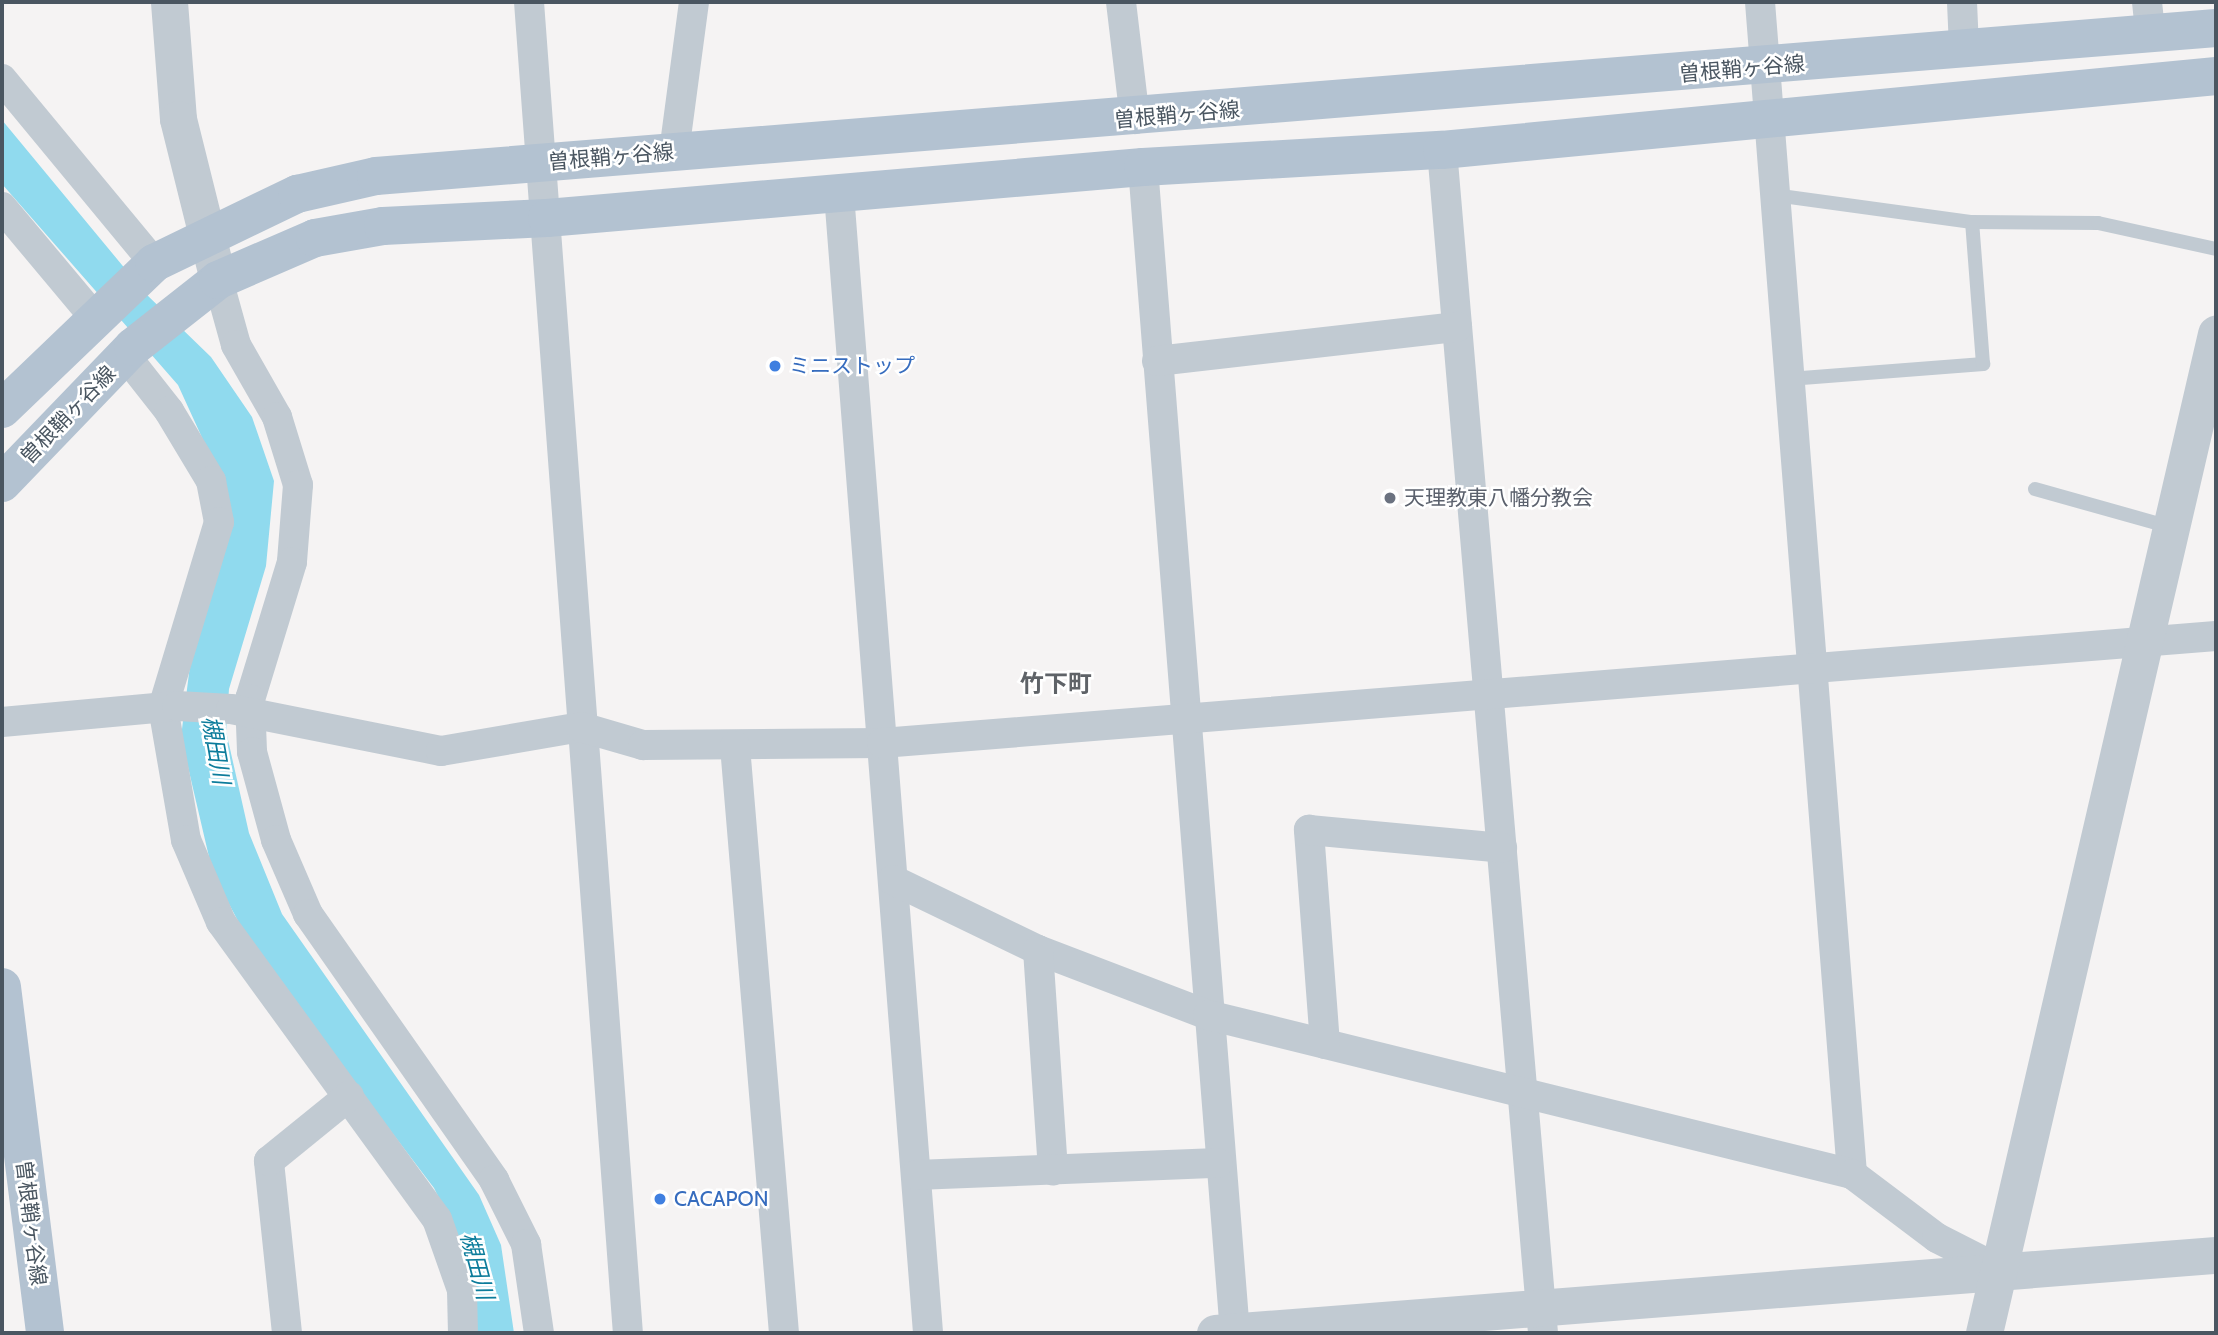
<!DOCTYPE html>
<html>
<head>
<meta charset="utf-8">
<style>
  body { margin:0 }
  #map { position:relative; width:2218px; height:1335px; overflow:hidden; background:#f5f3f3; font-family:Cabin,"Noto Sans JP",sans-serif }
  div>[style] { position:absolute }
  .water>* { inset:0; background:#90daee }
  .service>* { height:14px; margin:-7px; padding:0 7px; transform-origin:7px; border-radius:7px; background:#c1cad2 }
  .minor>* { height:30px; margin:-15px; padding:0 15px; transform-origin:15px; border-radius:15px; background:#c1cad2 }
  .tertiary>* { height:37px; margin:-18.5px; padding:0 18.5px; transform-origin:18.5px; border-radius:18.5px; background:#c1cad2 }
  .primary>* { height:38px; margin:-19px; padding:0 19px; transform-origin:19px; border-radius:19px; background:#b3c2d1 }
  .dots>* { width:19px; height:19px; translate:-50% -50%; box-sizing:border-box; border:4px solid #fff; border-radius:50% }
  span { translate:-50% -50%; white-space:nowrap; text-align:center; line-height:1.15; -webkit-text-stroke:5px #fff; paint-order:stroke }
  .street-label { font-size:21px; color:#4a5661 }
  .shop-label { font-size:21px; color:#366cbe }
  .left { translate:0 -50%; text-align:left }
  .worship-label { font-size:21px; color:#5b616d }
  .water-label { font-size:23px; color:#0c7c9b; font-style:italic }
  .quarter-label { font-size:24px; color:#5f6368; font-weight:700 }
  .frame { position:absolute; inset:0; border:4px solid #4a5661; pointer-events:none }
</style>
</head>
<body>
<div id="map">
  <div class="water">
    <i style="clip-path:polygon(2px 120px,146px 294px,211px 357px,252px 417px,274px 481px,266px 566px,229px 689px,226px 731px,249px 833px,282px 914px,479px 1195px,501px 1245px,514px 1333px,474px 1333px,463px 1247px,434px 1188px,254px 951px,213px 874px,181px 737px,215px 466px,178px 385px,2px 184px)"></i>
  </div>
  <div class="service">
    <i style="left:1774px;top:195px;width:200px;rotate:7.8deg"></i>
    <i style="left:1972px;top:222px;width:126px;rotate:0.5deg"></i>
    <i style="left:2098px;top:223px;width:121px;rotate:12.4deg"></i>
    <i style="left:1789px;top:379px;width:195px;rotate:-4.4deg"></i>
    <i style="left:1983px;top:364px;width:142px;rotate:-94.4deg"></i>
    <i style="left:2035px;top:489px;width:140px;rotate:15.7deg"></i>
  </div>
  <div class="minor">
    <i style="left:529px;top:2px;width:1335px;rotate:85.75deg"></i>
    <i style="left:1121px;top:2px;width:118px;rotate:83.2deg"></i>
    <i style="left:1760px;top:2px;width:1176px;rotate:85.51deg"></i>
    <i style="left:1962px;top:2px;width:45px;rotate:87.5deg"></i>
    <i style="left:2147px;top:2px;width:31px;rotate:84deg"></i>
    <i style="left:2px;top:79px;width:239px;rotate:50.4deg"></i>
    <i style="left:1442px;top:150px;width:1187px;rotate:85.12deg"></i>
    <i style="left:674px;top:152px;width:151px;rotate:-82.4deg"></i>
    <i style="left:1143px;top:167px;width:1170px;rotate:85.49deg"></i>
    <i style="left:839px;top:194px;width:1142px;rotate:85.53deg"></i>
    <i style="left:2px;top:207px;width:142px;rotate:50.1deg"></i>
    <i style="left:218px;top:280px;width:67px;rotate:74.5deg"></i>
    <i style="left:236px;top:345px;width:83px;rotate:60.3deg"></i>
    <i style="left:277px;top:417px;width:71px;rotate:72.8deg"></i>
    <i style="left:298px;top:485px;width:77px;rotate:94.5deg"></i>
    <i style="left:292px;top:562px;width:143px;rotate:107deg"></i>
    <i style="left:250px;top:699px;width:53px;rotate:87.8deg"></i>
    <i style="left:252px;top:752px;width:91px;rotate:74.7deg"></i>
    <i style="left:276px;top:840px;width:81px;rotate:66.6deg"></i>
    <i style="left:308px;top:914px;width:325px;rotate:55deg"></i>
    <i style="left:494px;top:1180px;width:72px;rotate:63.4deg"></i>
    <i style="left:526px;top:1244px;width:90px;rotate:81.7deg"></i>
    <i style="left:125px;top:355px;width:71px;rotate:51.8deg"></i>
    <i style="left:169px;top:411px;width:82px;rotate:59deg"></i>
    <i style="left:211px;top:481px;width:42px;rotate:79deg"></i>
    <i style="left:219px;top:522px;width:193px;rotate:106.8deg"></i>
    <i style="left:163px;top:707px;width:135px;rotate:80.2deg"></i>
    <i style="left:186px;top:840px;width:89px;rotate:66.9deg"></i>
    <i style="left:221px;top:922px;width:367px;rotate:54deg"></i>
    <i style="left:437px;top:1219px;width:75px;rotate:70.6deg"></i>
    <i style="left:462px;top:1290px;width:43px;rotate:88.7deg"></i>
    <i style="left:1157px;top:361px;width:302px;rotate:-6.5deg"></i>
    <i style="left:2px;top:722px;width:176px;rotate:-5.2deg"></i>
    <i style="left:177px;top:706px;width:54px;rotate:3.2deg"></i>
    <i style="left:231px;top:709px;width:214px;rotate:11.3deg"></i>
    <i style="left:441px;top:751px;width:142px;rotate:-9.7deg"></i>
    <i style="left:581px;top:727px;width:65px;rotate:16.2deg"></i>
    <i style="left:643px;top:745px;width:239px;rotate:-0.5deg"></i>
    <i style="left:882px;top:743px;width:1338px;rotate:-4.59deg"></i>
    <i style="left:735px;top:746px;width:589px;rotate:85.23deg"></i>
    <i style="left:893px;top:880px;width:161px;rotate:25.8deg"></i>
    <i style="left:1038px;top:950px;width:182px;rotate:20.9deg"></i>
    <i style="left:1208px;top:1015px;width:663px;rotate:13.87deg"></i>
    <i style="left:1852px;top:1174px;width:106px;rotate:37deg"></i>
    <i style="left:1937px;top:1238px;width:71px;rotate:26.9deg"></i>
    <i style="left:1038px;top:950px;width:221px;rotate:86.1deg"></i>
    <i style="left:1325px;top:1044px;width:215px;rotate:-94.3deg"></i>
    <i style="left:1309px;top:830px;width:194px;rotate:5.3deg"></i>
    <i style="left:916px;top:1175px;width:302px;rotate:-2.3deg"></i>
    <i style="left:287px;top:1333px;width:173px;rotate:-96deg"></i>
    <i style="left:269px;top:1161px;width:103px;rotate:-39.1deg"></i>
  </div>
  <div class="tertiary">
    <i style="left:169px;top:2px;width:117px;rotate:85.6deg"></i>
    <i style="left:178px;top:119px;width:166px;rotate:76deg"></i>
    <i style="left:1215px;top:1333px;width:1004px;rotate:-4.46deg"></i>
    <i style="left:1984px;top:1333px;width:1026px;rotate:-76.93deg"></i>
  </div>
  <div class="primary">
    <i style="left:2px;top:409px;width:211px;rotate:-43.8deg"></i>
    <i style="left:154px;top:263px;width:159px;rotate:-25.8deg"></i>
    <i style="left:297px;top:194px;width:81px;rotate:-12.8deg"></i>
    <i style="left:376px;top:176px;width:1846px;rotate:-4.6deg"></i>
    <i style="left:2px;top:483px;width:189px;rotate:-46.1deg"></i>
    <i style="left:133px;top:347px;width:108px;rotate:-38.2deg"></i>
    <i style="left:218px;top:280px;width:106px;rotate:-23.4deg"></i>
    <i style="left:315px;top:238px;width:69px;rotate:-10deg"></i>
    <i style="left:383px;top:226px;width:164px;rotate:-2.8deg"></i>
    <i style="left:547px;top:218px;width:598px;rotate:-4.89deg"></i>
    <i style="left:1143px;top:167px;width:299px;rotate:-3.3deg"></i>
    <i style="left:1442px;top:150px;width:778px;rotate:-5.46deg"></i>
    <i style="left:2px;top:987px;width:349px;rotate:82.9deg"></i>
  </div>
  <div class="dots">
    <i style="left:775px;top:366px;background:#3f7fe0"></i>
    <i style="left:1390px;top:498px;background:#6b7280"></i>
    <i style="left:660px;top:1199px;background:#3f7fe0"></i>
  </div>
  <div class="street-label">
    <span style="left:1742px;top:69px;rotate:-5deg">曽根鞘ヶ谷線</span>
    <span style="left:1177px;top:115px;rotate:-5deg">曽根鞘ヶ谷線</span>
    <span style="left:611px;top:157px;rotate:-5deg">曽根鞘ヶ谷線</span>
    <span style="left:68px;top:415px;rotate:-46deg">曽根鞘ヶ谷線</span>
    <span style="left:31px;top:1223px;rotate:83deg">曽根鞘ヶ谷線</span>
  </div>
  <div class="shop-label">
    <span class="left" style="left:789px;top:366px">ミニストップ</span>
    <span class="left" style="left:674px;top:1199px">CACAPON</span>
  </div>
  <div class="worship-label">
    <span class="left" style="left:1404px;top:498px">天理教東八幡分教会</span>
  </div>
  <div class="water-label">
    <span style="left:216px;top:750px;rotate:80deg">槻田川</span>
    <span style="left:477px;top:1266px;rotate:75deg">槻田川</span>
  </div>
  <div class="quarter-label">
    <span style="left:1056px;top:684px">竹下町</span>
  </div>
  <div class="frame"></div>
</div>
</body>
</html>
